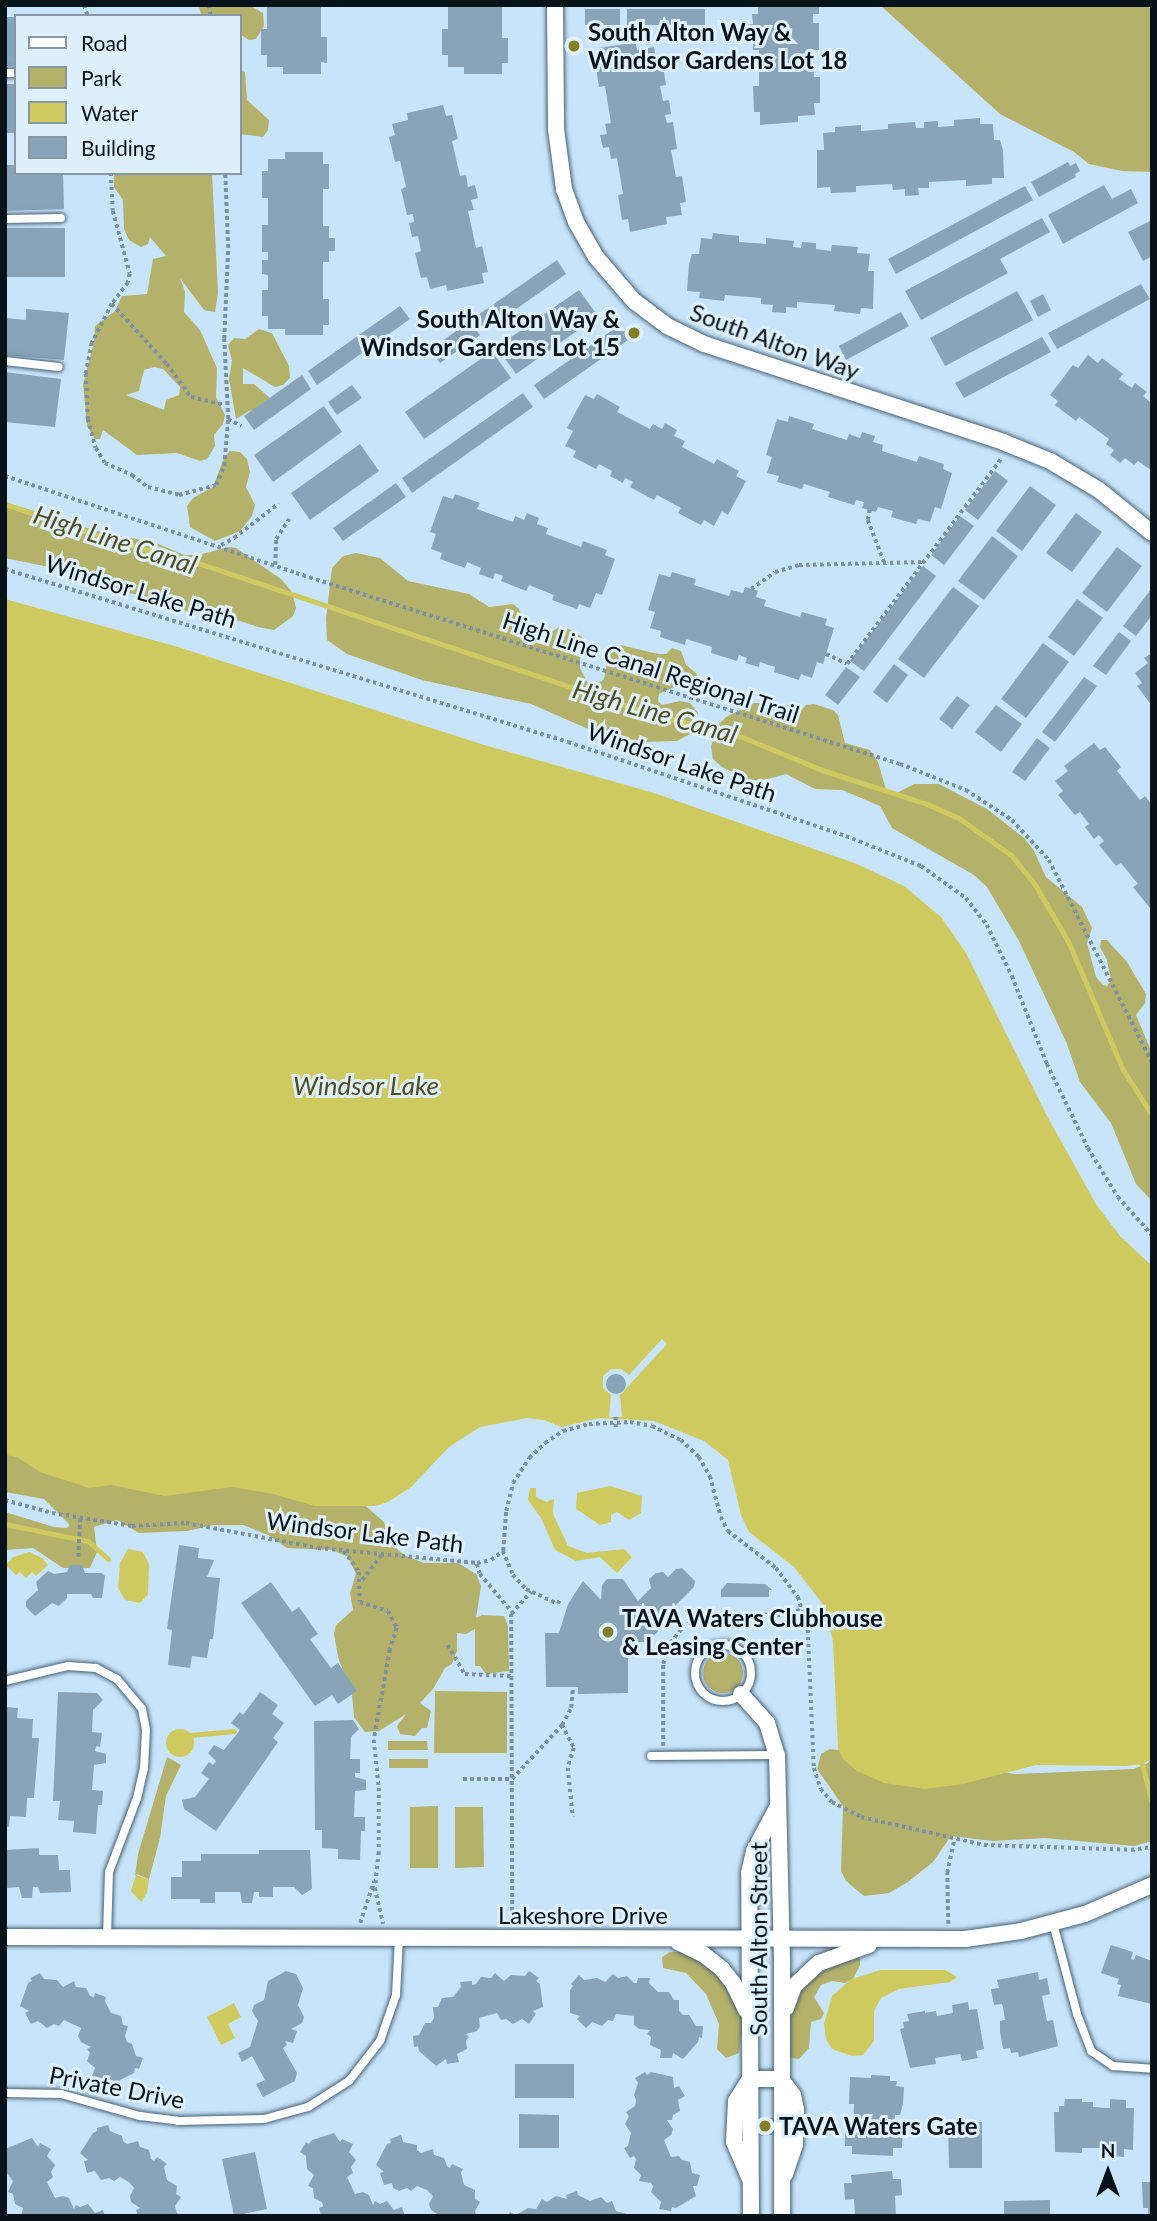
<!DOCTYPE html>
<html>
<head>
<meta charset="utf-8">
<style>
  body { margin:0 }
  #map { position:relative; width:1157px; height:2221px; overflow:hidden; background:#c8e4fa; font-family:Lato,sans-serif }
  div>[style] { position:absolute }
  .green>* { inset:0; background:#b4b16b }
  .round { border-radius:50% }
  .water>* { inset:0; background:#cfca5f }
  .pier>* { inset:0; background:#c8e4fa }
  .stream>* { height:5px; margin:-2.5px; padding:0 2.5px; transform-origin:2.5px; border-radius:2.5px; background:#cfca5f }
  .building>* { inset:0; background:#89a4b9 }
  .path>* { height:3.5px; margin-top:-1.75px; transform-origin:0; background:repeating-linear-gradient(90deg,#7b90a0 0 3.5px,transparent 0 7px) }
  .roads { filter:drop-shadow(0 0 2px #476073) drop-shadow(0 0 2px #476073) }
  .lane>* { height:8px; margin:-4px; padding:0 4px; transform-origin:4px; border-radius:4px; background:#fff }
  .lane>.ring { margin:-4px; padding:0; box-sizing:content-box; background:none; border:8px solid #fff; border-radius:50% }
  .street>* { height:16px; margin:-8px; padding:0 8px; transform-origin:8px; border-radius:8px; background:#fff }
  .dots>* { width:19px; height:19px; translate:-50% -50%; box-sizing:border-box; border:4px solid #dff0fd; border-radius:50% }
  span { translate:-50% -50%; white-space:nowrap; text-align:center; line-height:1.15; -webkit-text-stroke:6px #dff0fd; paint-order:stroke }
  .poi-label { font-size:24px; color:#081219; font-weight:700 }
  .left { translate:0 -50%; text-align:left }
  .right { translate:-100% -50%; text-align:right }
  .street-label { font-size:24px; color:#081219 }
  .water-label { font-size:26px; color:#504e22; font-style:italic }
  .frame { position:absolute; inset:0; border:7px solid #081219; pointer-events:none }
  .legend { position:absolute; left:14px; top:14px; width:228px; height:161px; box-sizing:border-box; background:#dff0fd; border:2px solid #8997a2; margin:0; padding:9px 12px; list-style:none; font-size:21px; color:#081219 }
  .legend li { display:flex; align-items:center; gap:14px; height:35px }
  .legend b { width:35px; border:2px solid #8997a2 }
  .north { position:absolute; left:1073px; top:2137px; width:70px; height:70px; -webkit-text-stroke:5px #dff0fd; paint-order:stroke; rotate:0deg; font-size:19px; font-weight:700; line-height:28px; text-align:center; color:#081219 }
  .north::after { content:''; display:block; margin:auto; width:24px; height:32px; background:#081219; clip-path:polygon(50% 0,100% 100%,50% 72%,0 100%) }
</style>
</head>
<body>
<div id="map">
  <div class="green">
    <i style="clip-path:polygon(199px 5px,249px 5px,263px 13px,264px 26px,256px 39px,249px 40px,240px 34px,240px 16px,201px 16px)"></i>
    <i style="clip-path:polygon(880px 5px,1152px 5px,1152px 172px,1122px 171px,1089px 164px,1074px 152px,1000px 114px)"></i>
    <i style="clip-path:polygon(240px 71px,245px 72px,247px 100px,269px 120px,268px 130px,263px 137px,240px 134px)"></i>
    <i style="clip-path:polygon(evenodd,114px 173px,212px 173px,218px 293px,215px 312px,204px 310px,180px 278px,185px 292px,184px 312px,200px 330px,217px 368px,216px 397px,225px 415px,223px 424px,214px 435px,215px 446px,207px 459px,200px 461px,177px 453px,137px 455px,103px 430px,100px 439px,95px 439px,87px 426px,83px 384px,94px 342px,95px 326px,115px 311px,122px 296px,147px 294px,153px 259px,166px 256px,150px 237px,148px 244px,141px 247px,129px 240px,124px 229px,123px 200px,114px 187px,114px 173px,154px 367px,163px 369px,180px 387px,179px 395px,166px 400px,164px 410px,126px 395px,139px 391px,144px 370px,154px 367px)"></i>
    <i style="clip-path:polygon(259px 329px,272px 333px,289px 366px,290px 378px,283px 385px,275px 387px,243px 368px,243px 384px,254px 384px,271px 399px,265px 408px,249px 411px,236px 419px,229px 379px,232px 361px,228px 345px,234px 338px,245px 339px)"></i>
    <i style="clip-path:polygon(230px 451px,240px 452px,247px 459px,250px 472px,246px 487px,255px 505px,252px 516px,240px 531px,215px 541px,190px 527px,187px 506px,193px 498px,213px 487px,224px 458px)"></i>
    <i style="clip-path:polygon(5px 502px,97px 531px,156px 543px,184px 555px,198px 555px,229px 547px,236px 548px,281px 579px,292px 592px,296px 608px,293px 616px,274px 630px,258px 627px,240px 621px,191px 613px,162px 601px,93px 584px,54px 568px,5px 558px)"></i>
    <i style="clip-path:polygon(356px 553px,380px 558px,408px 581px,469px 594px,489px 607px,513px 604px,519px 609px,526px 627px,539px 633px,550px 633px,559px 627px,569px 629px,581px 636px,586px 644px,580px 657px,580px 668px,587px 682px,598px 684px,604px 679px,608px 658px,612px 649px,621px 645px,658px 654px,666px 654px,672px 648px,681px 651px,686px 665px,697px 674px,698px 680px,693px 685px,674px 687px,659px 694px,658px 701px,662px 705px,680px 701px,690px 703px,698px 713px,696px 721px,690px 734px,677px 741px,642px 742px,586px 728px,531px 704px,422px 680px,347px 654px,327px 640px,326px 618px,332px 568px,343px 556px)"></i>
    <i style="clip-path:polygon(754px 703px,780px 703px,786px 706px,788px 719px,793px 720px,806px 705px,814px 704px,833px 710px,838px 715px,845px 743px,870px 750px,878px 762px,887px 793px,895px 794px,914px 784px,939px 784px,987px 809px,1024px 838px,1033px 849px,1046px 877px,1082px 907px,1092px 928px,1087px 943px,1096px 977px,1103px 985px,1107px 986px,1111px 981px,1107px 960px,1100px 947px,1101px 940px,1107px 940px,1127px 962px,1146px 994px,1145px 1003px,1136px 1015px,1152px 1053px,1152px 1201px,1136px 1184px,1111px 1123px,1080px 1082px,1067px 1044px,1019px 941px,987px 887px,974px 875px,892px 828px,880px 806px,842px 790px,815px 789px,786px 774px,760px 781px,747px 779px,722px 767px,713px 759px,711px 747px,717px 726px,726px 717px)"></i>
    <i style="clip-path:polygon(5px 1444px,361px 1502px,384px 1522px,391px 1544px,404px 1555px,424px 1563px,458px 1563px,476px 1574px,481px 1586px,476px 1618px,482px 1615px,504px 1616px,508px 1626px,509px 1671px,486px 1674px,480px 1666px,475px 1666px,475px 1629px,466px 1634px,457px 1633px,457px 1651px,452px 1664px,445px 1668px,433px 1689px,420px 1703px,431px 1711px,427px 1728px,422px 1728px,415px 1736px,400px 1734px,397px 1726px,406px 1714px,379px 1731px,365px 1732px,354px 1717px,352px 1694px,338px 1657px,334px 1634px,336px 1625px,353px 1610px,350px 1593px,356px 1574px,348px 1557px,332px 1550px,287px 1548px,268px 1535px,243px 1525px,214px 1525px,187px 1531px,139px 1533px,117px 1520px,94px 1527px,97px 1552px,90px 1568px,63px 1568px,33px 1548px,5px 1550px,5px 1512px,54px 1527px,67px 1528px,70px 1525px,44px 1499px,5px 1492px)"></i>
    <i class="round" style="left:703px;top:1653px;width:40px;height:40px"></i>
    <i style="clip-path:polygon(435px 1691px,507px 1692px,507px 1753px,434px 1753px)"></i>
    <i style="clip-path:polygon(388px 1741px,427px 1741px,428px 1750px,388px 1750px)"></i>
    <i style="clip-path:polygon(830px 1749px,1015px 1774px,1134px 1769px,1148px 1763px,1152px 1757px,1152px 1841px,1134px 1846px,1044px 1838px,993px 1841px,951px 1836px,933px 1862px,908px 1882px,889px 1893px,864px 1896px,846px 1881px,841px 1871px,843px 1806px,817px 1769px,821px 1754px)"></i>
    <i style="clip-path:polygon(167px 1757px,181px 1765px,166px 1796px,160px 1838px,149px 1879px,137px 1874px,135px 1876px,138px 1854px)"></i>
    <i style="clip-path:polygon(389px 1759px,428px 1759px,428px 1768px,389px 1768px)"></i>
    <i style="clip-path:polygon(438px 1806px,438px 1868px,410px 1868px,410px 1807px)"></i>
    <i style="clip-path:polygon(455px 1807px,483px 1807px,484px 1867px,455px 1868px)"></i>
    <i style="clip-path:polygon(670px 1952px,682px 1952px,718px 1967px,744px 2020px,739px 2053px,726px 2058px,717px 2049px,719px 2024px,706px 1994px,686px 1973px,663px 1968px,662px 1957px)"></i>
    <i style="clip-path:polygon(860px 1955px,860px 1965px,853px 1979px,845px 1983px,832px 1981px,821px 1985px,814px 1997px,824px 2013px,821px 2019px,811px 2022px,809px 2048px,799px 2059px,790px 2058px,785px 2052px,792px 1994px,816px 1972px)"></i>
  </div>
  <div class="water">
    <i style="clip-path:polygon(5px 599px,178px 647px,481px 744px,654px 793px,857px 864px,904px 886px,941px 917px,966px 953px,1047px 1116px,1096px 1204px,1120px 1236px,1152px 1266px,1152px 1759px,1142px 1764px,1126px 1766px,1036px 1765px,963px 1784px,925px 1789px,884px 1783px,857px 1771px,843px 1759px,838px 1748px,833px 1642px,825px 1607px,794px 1567px,749px 1532px,741px 1515px,728px 1460px,704px 1441px,654px 1421px,599px 1418px,561px 1427px,544px 1420px,527px 1418px,480px 1427px,449px 1447px,411px 1487px,388px 1502px,376px 1506px,315px 1506px,273px 1494px,232px 1487px,165px 1496px,111px 1485px,89px 1488px,40px 1472px,17px 1457px,5px 1455px)"></i>
    <i style="clip-path:polygon(610px 1486px,642px 1496px,641px 1513px,629px 1520px,617px 1512px,611px 1515px,611px 1522px,600px 1525px,576px 1509px,577px 1493px)"></i>
    <i style="clip-path:polygon(530px 1488px,536px 1488px,536px 1497px,546px 1502px,554px 1499px,553px 1514px,568px 1546px,587px 1553px,624px 1549px,632px 1557px,617px 1573px,600px 1557px,576px 1561px,555px 1550px,541px 1518px,528px 1500px)"></i>
    <i style="clip-path:polygon(128px 1549px,143px 1552px,149px 1564px,148px 1594px,140px 1603px,125px 1600px,118px 1588px,120px 1563px)"></i>
    <i style="clip-path:polygon(29px 1552px,42px 1558px,48px 1565px,36px 1576px,32px 1572px,26px 1578px,20px 1572px,16px 1575px,6px 1565px,13px 1557px)"></i>
    <i class="round" style="left:166px;top:1729px;width:28px;height:28px"></i>
    <i style="clip-path:polygon(136px 1875px,149px 1879px,147px 1893px,141px 1902px,131px 1891px)"></i>
    <i style="clip-path:polygon(881px 1970px,945px 1970px,957px 1977px,950px 1982px,899px 1989px,881px 1998px,874px 2011px,874px 2041px,863px 2055px,852px 2056px,832px 2049px,826px 2039px,824px 2024px,832px 1996px,851px 1979px)"></i>
    <i style="clip-path:polygon(234px 2003px,241px 2017px,228px 2024px,235px 2038px,221px 2045px,207px 2017px)"></i>
  </div>
  <div class="pier">
    <i style="clip-path:polygon(662px 1339px,667px 1344px,620px 1395px,622px 1417px,609px 1417px,611px 1395px,603px 1388px,603px 1376px,611px 1369px,621px 1369px,629px 1375px)"></i>
  </div>
  <div class="stream">
    <i style="left:5px;top:504px;width:118px;rotate:18.7deg"></i>
    <i style="left:117px;top:542px;width:90px;rotate:14.8deg"></i>
    <i style="left:204px;top:565px;width:479px;rotate:18.4deg"></i>
    <i style="left:659px;top:716px;width:86px;rotate:14.2deg"></i>
    <i style="left:742px;top:737px;width:87px;rotate:22.4deg"></i>
    <i style="left:822px;top:770px;width:110px;rotate:17.9deg"></i>
    <i style="left:927px;top:804px;width:36px;rotate:24deg"></i>
    <i style="left:960px;top:819px;width:62px;rotate:35.2deg"></i>
    <i style="left:1011px;top:855px;width:38px;rotate:51deg"></i>
    <i style="left:1035px;top:885px;width:65px;rotate:59.5deg"></i>
    <i style="left:1068px;top:941px;width:140px;rotate:66.9deg"></i>
    <i style="left:1123px;top:1070px;width:54px;rotate:57.2deg"></i>
    <i style="left:5px;top:1524px;width:85px;rotate:11.6deg"></i>
    <i style="left:88px;top:1541px;width:27px;rotate:42deg"></i>
    <i style="left:191px;top:1735px;width:43px;rotate:-5.3deg"></i>
    <i style="left:1142px;top:1764px;width:40px;rotate:75.6deg"></i>
  </div>
  <div class="building">
    <i style="clip-path:polygon(267px 5px,321px 5px,321px 37px,327px 37px,327px 63px,321px 62px,321px 74px,283px 74px,283px 67px,267px 67px,267px 55px,261px 55px,261px 29px,267px 29px)"></i>
    <i style="clip-path:polygon(448px 5px,502px 5px,502px 38px,508px 38px,508px 63px,502px 63px,502px 74px,464px 74px,464px 67px,448px 67px,448px 55px,442px 55px,442px 29px,448px 29px)"></i>
    <i style="clip-path:polygon(758px 5px,819px 5px,819px 14px,813px 14px,813px 23px,819px 23px,819px 50px,813px 50px,814px 77px,820px 77px,820px 103px,814px 103px,815px 115px,798px 116px,798px 122px,760px 125px,760px 112px,754px 112px,753px 86px,759px 86px,759px 50px,753px 50px,753px 38px,746px 38px,746px 25px,753px 24px,752px 14px,758px 14px)"></i>
    <i style="clip-path:polygon(585px 9px,620px 9px,620px 25px,585px 25px)"></i>
    <i style="clip-path:polygon(627px 9px,705px 9px,705px 25px,627px 25px)"></i>
    <i style="clip-path:polygon(5px 17px,16px 17px,16px 66px,5px 66px)"></i>
    <i style="clip-path:polygon(625px 44px,636px 44px,637px 50px,654px 47px,656px 60px,662px 59px,666px 85px,660px 86px,663px 101px,669px 100px,671px 114px,665px 115px,667px 123px,673px 122px,677px 149px,671px 150px,676px 177px,682px 176px,686px 202px,680px 203px,682px 215px,666px 217px,667px 224px,630px 232px,628px 219px,622px 220px,618px 195px,623px 194px,617px 158px,611px 159px,609px 147px,603px 148px,600px 135px,607px 134px,605px 124px,611px 123px,605px 86px,599px 87px,595px 61px,601px 60px,599px 48px)"></i>
    <i style="clip-path:polygon(5px 84px,16px 84px,16px 133px,5px 133px)"></i>
    <i style="clip-path:polygon(443px 105px,446px 116px,452px 115px,458px 139px,452px 141px,460px 176px,466px 175px,468px 187px,475px 185px,478px 198px,471px 200px,474px 210px,468px 211px,476px 248px,482px 246px,488px 272px,482px 273px,484px 283px,447px 291px,446px 285px,430px 289px,427px 277px,421px 278px,415px 253px,421px 251px,418px 236px,412px 237px,409px 223px,414px 222px,413px 214px,407px 215px,401px 189px,406px 187px,400px 161px,395px 162px,389px 137px,395px 135px,392px 124px,408px 120px,407px 113px)"></i>
    <i style="clip-path:polygon(980px 118px,980px 124px,993px 124px,994px 140px,1000px 140px,1003px 150px,1004px 178px,992px 178px,992px 184px,966px 186px,966px 180px,929px 182px,929px 188px,918px 188px,919px 195px,905px 196px,905px 189px,893px 190px,892px 184px,856px 186px,856px 192px,831px 193px,830px 187px,817px 188px,817px 150px,824px 150px,823px 133px,835px 132px,835px 127px,861px 125px,861px 131px,888px 129px,888px 124px,915px 122px,916px 128px,924px 128px,924px 122px,938px 121px,938px 127px,954px 126px,954px 120px)"></i>
    <i style="clip-path:polygon(285px 152px,323px 152px,323px 164px,329px 164px,329px 189px,323px 189px,323px 226px,329px 226px,329px 238px,335px 238px,335px 251px,329px 251px,329px 262px,323px 262px,323px 299px,329px 299px,329px 325px,323px 325px,323px 335px,285px 335px,285px 329px,268px 329px,268px 316px,262px 316px,262px 290px,268px 290px,268px 275px,262px 274px,262px 260px,268px 260px,268px 252px,262px 252px,262px 225px,268px 225px,268px 198px,262px 198px,262px 171px,268px 171px,268px 159px,285px 159px)"></i>
    <i style="clip-path:polygon(1068px 162px,1070px 166px,1076px 163px,1080px 171px,1075px 174px,1076px 177px,1039px 197px,1031px 182px)"></i>
    <i style="clip-path:polygon(5px 165px,16px 165px,16px 173px,63px 173px,64px 209px,5px 211px)"></i>
    <i style="clip-path:polygon(1104px 185px,1112px 199px,1131px 189px,1138px 203px,1063px 244px,1048px 215px)"></i>
    <i style="clip-path:polygon(1025px 186px,1033px 200px,896px 274px,888px 259px)"></i>
    <i style="clip-path:polygon(1042px 218px,1050px 232px,1000px 259px,1008px 273px,921px 320px,905px 291px)"></i>
    <i style="clip-path:polygon(1152px 220px,1152px 256px,1143px 261px,1128px 232px)"></i>
    <i style="clip-path:polygon(5px 228px,65px 228px,65px 277px,5px 277px)"></i>
    <i style="clip-path:polygon(713px 233px,739px 236px,739px 242px,766px 244px,766px 238px,794px 241px,793px 247px,801px 248px,802px 242px,816px 243px,816px 249px,831px 251px,832px 245px,858px 247px,857px 253px,870px 254px,868px 271px,874px 271px,873px 309px,861px 308px,860px 314px,834px 311px,835px 305px,797px 302px,797px 308px,786px 307px,786px 313px,772px 312px,773px 305px,761px 304px,761px 298px,725px 295px,724px 301px,699px 298px,700px 292px,687px 291px,689px 264px,692px 254px,699px 254px,701px 238px,712px 239px)"></i>
    <i style="clip-path:polygon(557px 260px,566px 274px,485px 331px,475px 317px)"></i>
    <i style="clip-path:polygon(1141px 284px,1150px 299px,1057px 349px,1048px 333px)"></i>
    <i style="clip-path:polygon(579px 290px,598px 316px,516px 374px,497px 347px)"></i>
    <i style="clip-path:polygon(1017px 291px,1033px 320px,945px 366px,930px 338px)"></i>
    <i style="clip-path:polygon(1043px 294px,1051px 310px,1038px 317px,1030px 301px)"></i>
    <i style="clip-path:polygon(400px 306px,410px 319px,317px 385px,308px 371px)"></i>
    <i style="clip-path:polygon(26px 309px,69px 313px,64px 360px,5px 355px,5px 318px,26px 320px)"></i>
    <i style="clip-path:polygon(901px 312px,909px 326px,846px 360px,839px 346px)"></i>
    <i style="clip-path:polygon(470px 321px,480px 335px,440px 363px,430px 350px)"></i>
    <i style="clip-path:polygon(621px 324px,631px 338px,544px 399px,534px 385px)"></i>
    <i style="clip-path:polygon(1042px 337px,1051px 352px,964px 398px,955px 383px)"></i>
    <i style="clip-path:polygon(492px 351px,511px 378px,424px 439px,405px 412px)"></i>
    <i style="clip-path:polygon(1088px 355px,1098px 363px,1102px 358px,1123px 374px,1119px 379px,1132px 388px,1135px 383px,1147px 392px,1143px 396px,1150px 402px,1152px 399px,1152px 471px,1138px 461px,1134px 465px,1125px 458px,1120px 463px,1110px 455px,1114px 450px,1106px 444px,1109px 439px,1079px 417px,1076px 421px,1055px 405px,1058px 401px,1050px 395px,1073px 365px,1078px 368px)"></i>
    <i style="clip-path:polygon(5px 372px,61px 379px,55px 427px,5px 422px)"></i>
    <i style="clip-path:polygon(302px 375px,311px 389px,254px 430px,244px 416px)"></i>
    <i style="clip-path:polygon(352px 385px,362px 398px,337px 415px,328px 402px)"></i>
    <i style="clip-path:polygon(523px 393px,533px 407px,412px 493px,402px 478px)"></i>
    <i style="clip-path:polygon(597px 394px,620px 407px,617px 412px,650px 429px,653px 424px,662px 429px,665px 423px,677px 430px,674px 436px,685px 441px,682px 447px,714px 464px,717px 459px,739px 471px,736px 476px,746px 481px,728px 515px,722px 511px,714px 526px,704px 520px,701px 525px,678px 513px,681px 508px,657px 495px,654px 500px,630px 487px,633px 482px,625px 478px,623px 483px,610px 476px,612px 471px,599px 464px,596px 469px,573px 457px,576px 451px,565px 446px,573px 431px,567px 428px,585px 395px,594px 399px)"></i>
    <i style="clip-path:polygon(324px 406px,342px 432px,273px 482px,254px 455px)"></i>
    <i style="clip-path:polygon(789px 416px,814px 424px,812px 429px,847px 440px,849px 434px,860px 438px,862px 432px,875px 436px,873px 442px,883px 445px,882px 451px,917px 462px,919px 456px,944px 464px,943px 469px,952px 473px,941px 509px,935px 507px,930px 522px,918px 519px,916px 524px,891px 517px,893px 511px,878px 507px,876px 512px,862px 508px,864px 502px,856px 500px,854px 505px,828px 497px,830px 492px,804px 484px,802px 489px,777px 482px,779px 476px,767px 473px,772px 457px,766px 455px,777px 419px,788px 422px)"></i>
    <i style="clip-path:polygon(360px 444px,379px 471px,310px 520px,291px 493px)"></i>
    <i style="clip-path:polygon(995px 471px,1008px 481px,978px 520px,965px 510px)"></i>
    <i style="clip-path:polygon(396px 483px,406px 497px,343px 541px,333px 528px)"></i>
    <i style="clip-path:polygon(1030px 486px,1056px 505px,1022px 551px,996px 531px)"></i>
    <i style="clip-path:polygon(455px 494px,480px 503px,477px 509px,513px 522px,515px 516px,524px 520px,527px 513px,539px 518px,537px 524px,548px 528px,546px 534px,581px 547px,583px 541px,607px 550px,605px 555px,615px 559px,602px 595px,596px 593px,590px 608px,579px 604px,577px 609px,552px 600px,554px 595px,529px 585px,526px 591px,501px 581px,503px 576px,495px 573px,493px 579px,479px 574px,481px 568px,467px 562px,465px 568px,440px 559px,442px 553px,431px 549px,436px 534px,430px 532px,443px 496px,453px 499px)"></i>
    <i style="clip-path:polygon(1076px 513px,1102px 532px,1072px 572px,1046px 553px)"></i>
    <i style="clip-path:polygon(960px 516px,974px 526px,944px 565px,931px 555px)"></i>
    <i style="clip-path:polygon(992px 536px,1018px 556px,984px 600px,958px 581px)"></i>
    <i style="clip-path:polygon(1117px 547px,1142px 566px,1107px 612px,1082px 593px)"></i>
    <i style="clip-path:polygon(923px 566px,936px 576px,864px 671px,850px 661px)"></i>
    <i style="clip-path:polygon(672px 572px,696px 579px,694px 585px,729px 596px,731px 590px,743px 593px,745px 587px,758px 591px,756px 597px,766px 600px,764px 606px,800px 617px,802px 612px,827px 619px,825px 625px,834px 628px,823px 664px,817px 662px,812px 678px,801px 674px,799px 680px,774px 672px,775px 667px,760px 662px,759px 667px,745px 663px,747px 658px,739px 655px,737px 661px,711px 653px,712px 647px,686px 639px,685px 645px,660px 637px,661px 631px,650px 628px,655px 612px,648px 610px,659px 574px,670px 577px)"></i>
    <i style="clip-path:polygon(953px 587px,979px 606px,924px 678px,898px 659px)"></i>
    <i style="clip-path:polygon(1152px 588px,1152px 615px,1136px 636px,1123px 626px)"></i>
    <i style="clip-path:polygon(1077px 599px,1103px 618px,1074px 656px,1048px 637px)"></i>
    <i style="clip-path:polygon(1119px 632px,1131px 641px,1106px 675px,1093px 666px)"></i>
    <i style="clip-path:polygon(1043px 643px,1069px 662px,1026px 718px,1001px 699px)"></i>
    <i style="clip-path:polygon(1152px 653px,1152px 706px,1137px 686px,1142px 683px,1135px 673px,1148px 663px,1144px 658px)"></i>
    <i style="clip-path:polygon(894px 664px,908px 675px,887px 703px,873px 692px)"></i>
    <i style="clip-path:polygon(846px 667px,860px 677px,838px 705px,825px 695px)"></i>
    <i style="clip-path:polygon(1084px 677px,1097px 686px,1055px 742px,1042px 732px)"></i>
    <i style="clip-path:polygon(957px 696px,970px 705px,952px 729px,939px 719px)"></i>
    <i style="clip-path:polygon(996px 705px,1022px 724px,1001px 752px,975px 732px)"></i>
    <i style="clip-path:polygon(1037px 738px,1050px 748px,1025px 781px,1012px 772px)"></i>
    <i style="clip-path:polygon(1094px 743px,1100px 750px,1105px 747px,1121px 767px,1117px 771px,1140px 800px,1145px 796px,1152px 805px,1150px 908px,1133px 887px,1138px 884px,1121px 863px,1116px 866px,1099px 845px,1104px 841px,1099px 835px,1094px 839px,1085px 827px,1089px 824px,1080px 812px,1075px 815px,1058px 795px,1063px 791px,1055px 781px,1068px 771px,1064px 766px)"></i>
    <i class="round" style="left:606px;top:1374px;width:20px;height:20px"></i>
    <i style="clip-path:polygon(179px 1545px,199px 1548px,198px 1558px,214px 1560px,207px 1577px,220px 1578px,213px 1639px,210px 1639px,207px 1658px,192px 1656px,190px 1668px,168px 1665px,172px 1630px,167px 1629px)"></i>
    <i style="clip-path:polygon(70px 1565px,82px 1565px,85px 1573px,101px 1573px,105px 1576px,102px 1598px,93px 1598px,91px 1594px,67px 1594px,67px 1598px,59px 1606px,52px 1603px,35px 1616px,26px 1607px,26px 1601px,38px 1590px,36px 1582px,48px 1571px,54px 1574px,67px 1572px)"></i>
    <i style="clip-path:polygon(682px 1568px,695px 1581px,694px 1587px,658px 1623px,658px 1631px,648px 1642px,639px 1642px,628px 1653px,628px 1693px,578px 1694px,578px 1687px,546px 1687px,545px 1633px,559px 1633px,568px 1604px,583px 1581px,601px 1600px,602px 1585px,607px 1579px,623px 1579px,638px 1601px,651px 1588px,649px 1579px,656px 1573px,663px 1572px,668px 1577px,676px 1569px)"></i>
    <i style="clip-path:polygon(271px 1582px,292px 1612px,299px 1607px,318px 1634px,310px 1639px,331px 1668px,338px 1663px,357px 1691px,338px 1704px,332px 1695px,315px 1706px,241px 1603px)"></i>
    <i style="clip-path:polygon(727px 1583px,765px 1584px,772px 1590px,769px 1590px,769px 1597px,721px 1597px,721px 1590px)"></i>
    <i style="clip-path:polygon(58px 1692px,97px 1693px,103px 1700px,93px 1710px,92px 1732px,102px 1733px,100px 1747px,96px 1746px,95px 1751px,106px 1754px,106px 1763px,94px 1765px,92px 1790px,103px 1791px,102px 1805px,98px 1805px,96px 1834px,73px 1832px,74px 1821px,58px 1820px,60px 1801px,53px 1801px)"></i>
    <i style="clip-path:polygon(260px 1692px,278px 1705px,272px 1714px,284px 1723px,273px 1738px,278px 1742px,216px 1831px,184px 1809px,182px 1800px,195px 1797px,209px 1779px,201px 1773px,209px 1762px,213px 1765px,216px 1761px,208px 1753px,214px 1745px,224px 1750px,240px 1730px,231px 1723px,240px 1712px,243px 1715px)"></i>
    <i style="clip-path:polygon(5px 1707px,18px 1708px,17px 1718px,33px 1719px,32px 1738px,39px 1738px,34px 1798px,27px 1798px,26px 1817px,10px 1816px,9px 1827px,5px 1826px)"></i>
    <i style="clip-path:polygon(353px 1720px,359px 1729px,351px 1737px,350px 1759px,360px 1759px,360px 1773px,355px 1773px,355px 1777px,366px 1780px,366px 1790px,355px 1791px,354px 1817px,365px 1817px,365px 1831px,361px 1831px,360px 1860px,338px 1859px,338px 1849px,322px 1848px,322px 1830px,315px 1830px,314px 1721px)"></i>
    <i style="clip-path:polygon(39px 1848px,39px 1855px,58px 1855px,59px 1870px,70px 1870px,71px 1892px,40px 1893px,38px 1887px,33px 1887px,32px 1898px,22px 1898px,19px 1887px,5px 1888px,5px 1850px)"></i>
    <i style="clip-path:polygon(259px 1850px,310px 1850px,312px 1889px,302px 1895px,294px 1887px,273px 1887px,273px 1897px,259px 1897px,259px 1892px,254px 1892px,252px 1903px,242px 1903px,240px 1892px,215px 1892px,215px 1903px,200px 1903px,200px 1899px,171px 1899px,171px 1877px,182px 1877px,182px 1861px,201px 1861px,201px 1854px,259px 1854px)"></i>
    <i style="clip-path:polygon(1111px 1945px,1133px 1952px,1131px 1959px,1134px 1960px,1136px 1955px,1152px 1961px,1152px 2004px,1118px 1996px,1121px 1985px,1117px 1984px,1119px 1979px,1101px 1973px)"></i>
    <i style="clip-path:polygon(286px 1971px,296px 1974px,303px 1988px,298px 2005px,304px 2017px,302px 2023px,291px 2029px,297px 2031px,293px 2043px,285px 2041px,287px 2045px,283px 2048px,297px 2073px,295px 2081px,263px 2097px,256px 2084px,265px 2080px,252px 2056px,242px 2062px,238px 2053px,250px 2047px,258px 2021px,252px 2011px,254px 2005px,264px 2000px,268px 1981px)"></i>
    <i style="clip-path:polygon(529px 1971px,539px 1978px,536px 1981px,540px 1984px,543px 2007px,533px 2011px,536px 2014px,529px 2024px,522px 2019px,513px 2024px,506px 2019px,501px 2020px,497px 2013px,479px 2018px,480px 2026px,477px 2031px,466px 2034px,469px 2037px,466px 2041px,467px 2049px,457px 2054px,459px 2062px,447px 2064px,446px 2059px,436px 2066px,419px 2051px,418px 2046px,414px 2047px,413px 2036px,419px 2035px,425px 2023px,431px 2023px,434px 2018px,433px 2007px,438px 2007px,442px 1998px,453px 1997px,461px 1987px,460px 1982px,472px 1981px,472px 1985px,476px 1984px,481px 1977px,491px 1978px,495px 1973px,504px 1981px,511px 1975px,525px 1976px)"></i>
    <i style="clip-path:polygon(1038px 1972px,1039px 1980px,1047px 1978px,1050px 1994px,1042px 1996px,1047px 2021px,1053px 2020px,1058px 2046px,1019px 2057px,1018px 2052px,1011px 2053px,1010px 2048px,1003px 2049px,1000px 2032px,1000px 2021px,1005px 2020px,1003px 2007px,1002px 2004px,994px 2005px,991px 1989px,999px 1988px,997px 1980px)"></i>
    <i style="clip-path:polygon(40px 1973px,44px 1979px,57px 1980px,63px 1987px,74px 1981px,76px 1987px,86px 1988px,90px 1996px,94px 1997px,95px 1993px,106px 1997px,105px 2001px,111px 2013px,121px 2016px,123px 2025px,128px 2026px,125px 2036px,127px 2042px,132px 2044px,136px 2056px,143px 2058px,139px 2069px,135px 2068px,134px 2073px,114px 2083px,106px 2075px,104px 2080px,92px 2076px,95px 2068px,87px 2061px,90px 2053px,87px 2049px,91px 2047px,81px 2042px,78px 2036px,81px 2028px,64px 2020px,59px 2026px,54px 2024px,47px 2028px,38px 2021px,31px 2024px,25px 2013px,29px 2011px,20px 2006px,28px 1983px,32px 1981px,30px 1978px)"></i>
    <i style="clip-path:polygon(613px 1974px,618px 1978px,627px 1976px,634px 1983px,637px 1983px,638px 1978px,650px 1978px,649px 1983px,658px 1992px,669px 1992px,674px 2000px,679px 2000px,679px 2011px,683px 2015px,689px 2015px,696px 2026px,703px 2026px,702px 2038px,699px 2037px,698px 2042px,683px 2059px,673px 2053px,672px 2058px,660px 2058px,661px 2050px,650px 2045px,651px 2037px,647px 2034px,650px 2030px,639px 2029px,634px 2025px,634px 2016px,616px 2014px,613px 2021px,608px 2020px,602px 2026px,592px 2022px,586px 2028px,577px 2019px,580px 2016px,570px 2013px,570px 1990px,573px 1986px,571px 1984px,579px 1975px,584px 1980px,597px 1978px,605px 1982px)"></i>
    <i style="clip-path:polygon(968px 2002px,969px 2010px,977px 2009px,984px 2049px,976px 2051px,978px 2058px,962px 2061px,960px 2054px,935px 2058px,936px 2064px,910px 2068px,900px 2029px,904px 2028px,903px 2022px,909px 2021px,907px 2014px,925px 2011px,925px 2013px,936px 2011px,937px 2016px,953px 2013px,952px 2005px)"></i>
    <i style="clip-path:polygon(515px 2064px,574px 2064px,574px 2098px,515px 2098px)"></i>
    <i style="clip-path:polygon(645px 2072px,647px 2075px,651px 2072px,673px 2077px,674px 2088px,679px 2086px,685px 2096px,678px 2100px,680px 2111px,673px 2115px,672px 2120px,667px 2120px,673px 2129px,671px 2135px,664px 2140px,671px 2157px,679px 2156px,682px 2160px,690px 2162px,692px 2173px,700px 2175px,697px 2186px,693px 2186px,696px 2196px,676px 2208px,672px 2207px,671px 2211px,659px 2209px,661px 2202px,651px 2192px,653px 2187px,651px 2183px,639px 2181px,641px 2175px,634px 2168px,636px 2159px,634px 2156px,630px 2158px,624px 2148px,628px 2146px,631px 2133px,625px 2124px,629px 2116px,626px 2112px,635px 2106px,636px 2100px,634px 2095px,638px 2083px,635px 2078px)"></i>
    <i style="clip-path:polygon(871px 2075px,890px 2076px,890px 2081px,897px 2081px,896px 2086px,904px 2087px,903px 2104px,900px 2115px,895px 2115px,894px 2128px,894px 2131px,903px 2132px,902px 2148px,893px 2148px,893px 2156px,852px 2154px,852px 2146px,845px 2146px,845px 2129px,853px 2129px,854px 2104px,849px 2104px,850px 2077px,871px 2078px)"></i>
    <i style="clip-path:polygon(1065px 2099px,1082px 2099px,1082px 2102px,1093px 2102px,1093px 2107px,1106px 2108px,1110px 2108px,1110px 2099px,1126px 2100px,1126px 2108px,1134px 2108px,1133px 2150px,1124px 2149px,1124px 2157px,1108px 2156px,1108px 2149px,1104px 2148px,1082px 2148px,1082px 2153px,1055px 2152px,1054px 2112px,1059px 2112px,1059px 2106px,1064px 2106px)"></i>
    <i style="clip-path:polygon(519px 2114px,559px 2115px,559px 2148px,519px 2148px)"></i>
    <i style="clip-path:polygon(761px 2117px,789px 2120px,789px 2133px,761px 2136px,758px 2133px,758px 2120px)"></i>
    <i style="clip-path:polygon(948px 2122px,982px 2122px,982px 2168px,949px 2168px)"></i>
    <i style="clip-path:polygon(108px 2125px,110px 2131px,122px 2136px,123px 2141px,127px 2144px,138px 2141px,140px 2147px,149px 2150px,151px 2159px,154px 2161px,157px 2157px,167px 2164px,164px 2167px,167px 2180px,177px 2186px,176px 2194px,181px 2197px,175px 2206px,177px 2213px,182px 2216px,138px 2216px,136px 2210px,140px 2208px,131px 2202px,130px 2196px,134px 2188px,129px 2182px,120px 2177px,114px 2181px,109px 2178px,101px 2180px,95px 2171px,87px 2173px,84px 2161px,88px 2160px,80px 2153px,93px 2133px,97px 2131px,97px 2128px)"></i>
    <i style="clip-path:polygon(334px 2133px,340px 2142px,342px 2139px,353px 2144px,349px 2152px,356px 2160px,351px 2167px,353px 2173px,347px 2177px,355px 2194px,363px 2192px,369px 2195px,373px 2205px,375px 2201px,380px 2204px,387px 2201px,394px 2210px,402px 2207px,405px 2216px,321px 2216px,319px 2208px,323px 2206px,322px 2202px,314px 2198px,313px 2188px,308px 2186px,314px 2175px,307px 2169px,306px 2156px,300px 2152px,306px 2142px,309px 2144px,312px 2140px)"></i>
    <i style="clip-path:polygon(401px 2135px,403px 2142px,417px 2145px,417px 2150px,421px 2153px,433px 2149px,434px 2155px,444px 2158px,447px 2166px,450px 2168px,452px 2164px,463px 2169px,461px 2173px,464px 2185px,475px 2190px,475px 2199px,480px 2202px,475px 2211px,476px 2216px,440px 2216px,431px 2210px,429px 2204px,433px 2196px,427px 2190px,417px 2186px,411px 2191px,407px 2188px,399px 2191px,393px 2188px,392px 2183px,384px 2185px,380px 2173px,384px 2172px,376px 2165px,387px 2144px,391px 2143px,390px 2139px)"></i>
    <i style="clip-path:polygon(32px 2138px,38px 2147px,40px 2143px,51px 2149px,47px 2156px,55px 2165px,51px 2172px,53px 2177px,47px 2182px,55px 2198px,63px 2196px,69px 2198px,74px 2209px,76px 2205px,80px 2207px,88px 2204px,95px 2213px,103px 2210px,105px 2216px,21px 2216px,23px 2208px,15px 2204px,13px 2194px,8px 2192px,13px 2181px,5px 2171px,5px 2149px)"></i>
    <i style="clip-path:polygon(255px 2152px,267px 2209px,234px 2216px,222px 2159px)"></i>
    <i style="clip-path:polygon(892px 2171px,893px 2179px,901px 2179px,902px 2195px,895px 2196px,896px 2216px,855px 2216px,854px 2199px,845px 2200px,844px 2183px,852px 2183px,851px 2175px)"></i>
    <i style="clip-path:polygon(1142px 2182px,1152px 2182px,1152px 2216px,1148px 2216px,1148px 2208px,1143px 2208px)"></i>
    <i style="clip-path:polygon(577px 2191px,578px 2195px,590px 2201px,601px 2197px,607px 2203px,612px 2201px,616px 2211px,634px 2216px,508px 2216px,510px 2212px,516px 2215px,528px 2208px,536px 2209px,542px 2199px,547px 2202px,556px 2196px,567px 2199px,566px 2195px)"></i>
    <i style="clip-path:polygon(1050px 2200px,1050px 2216px,1004px 2216px,1004px 2201px)"></i>
  </div>
  <div class="path">
    <i style="left:84px;top:5px;width:12px;rotate:70deg"></i>
    <i style="left:209px;top:5px;width:11px;rotate:80deg"></i>
    <i style="left:111px;top:173px;width:38px;rotate:87deg"></i>
    <i style="left:113px;top:211px;width:65px;rotate:74.9deg"></i>
    <i style="left:130px;top:274px;width:9px;rotate:103deg"></i>
    <i style="left:128px;top:283px;width:26px;rotate:127deg"></i>
    <i style="left:112px;top:304px;width:44px;rotate:117.1deg"></i>
    <i style="left:92px;top:343px;width:32px;rotate:101deg"></i>
    <i style="left:86px;top:374px;width:45px;rotate:87.5deg"></i>
    <i style="left:88px;top:419px;width:30px;rotate:75deg"></i>
    <i style="left:96px;top:448px;width:17px;rotate:59deg"></i>
    <i style="left:105px;top:463px;width:30px;rotate:24deg"></i>
    <i style="left:132px;top:475px;width:20px;rotate:37deg"></i>
    <i style="left:148px;top:487px;width:32px;rotate:14deg"></i>
    <i style="left:179px;top:495px;width:38px;rotate:-15deg"></i>
    <i style="left:216px;top:485px;width:21px;rotate:-67deg"></i>
    <i style="left:224px;top:466px;width:47px;rotate:-85.1deg"></i>
    <i style="left:228px;top:419px;width:80px;rotate:-92.9deg"></i>
    <i style="left:224px;top:339px;width:91px;rotate:-87.5deg"></i>
    <i style="left:228px;top:248px;width:75px;rotate:-92.3deg"></i>
    <i style="left:112px;top:304px;width:81px;rotate:47.5deg"></i>
    <i style="left:167px;top:364px;width:41px;rotate:54deg"></i>
    <i style="left:191px;top:397px;width:35px;rotate:13deg"></i>
    <i style="left:228px;top:419px;width:15px;rotate:28deg"></i>
    <i style="left:5px;top:476px;width:307px;rotate:18.4deg"></i>
    <i style="left:296px;top:573px;width:633px;rotate:17.55deg"></i>
    <i style="left:900px;top:764px;width:71px;rotate:21.5deg"></i>
    <i style="left:966px;top:790px;width:55px;rotate:33.1deg"></i>
    <i style="left:1012px;top:820px;width:54px;rotate:47.2deg"></i>
    <i style="left:1049px;top:860px;width:227px;rotate:63deg"></i>
    <i style="left:870px;top:510px;width:10px;rotate:101deg"></i>
    <i style="left:868px;top:520px;width:45px;rotate:69.1deg"></i>
    <i style="left:221px;top:545px;width:15px;rotate:-28deg"></i>
    <i style="left:234px;top:538px;width:56px;rotate:-37.7deg"></i>
    <i style="left:275px;top:565px;width:26px;rotate:-88deg"></i>
    <i style="left:276px;top:539px;width:24px;rotate:-57deg"></i>
    <i style="left:5px;top:569px;width:589px;rotate:17.08deg"></i>
    <i style="left:568px;top:742px;width:293px;rotate:18.7deg"></i>
    <i style="left:846px;top:836px;width:81px;rotate:21.8deg"></i>
    <i style="left:921px;top:866px;width:55px;rotate:35.4deg"></i>
    <i style="left:966px;top:898px;width:34px;rotate:52deg"></i>
    <i style="left:987px;top:925px;width:57px;rotate:63.9deg"></i>
    <i style="left:1012px;top:976px;width:95px;rotate:68.3deg"></i>
    <i style="left:1047px;top:1064px;width:93px;rotate:64deg"></i>
    <i style="left:1088px;top:1148px;width:57px;rotate:58.5deg"></i>
    <i style="left:1118px;top:1197px;width:51px;rotate:48.2deg"></i>
    <i style="left:751px;top:589px;width:29px;rotate:-35deg"></i>
    <i style="left:775px;top:572px;width:25px;rotate:-16deg"></i>
    <i style="left:799px;top:565px;width:124px;rotate:-1.4deg"></i>
    <i style="left:826px;top:654px;width:23px;rotate:25deg"></i>
    <i style="left:847px;top:664px;width:256px;rotate:-53.1deg"></i>
    <i style="left:616px;top:1417px;width:14px;rotate:90deg"></i>
    <i style="left:5px;top:1500px;width:49px;rotate:15.5deg"></i>
    <i style="left:52px;top:1513px;width:81px;rotate:9.2deg"></i>
    <i style="left:132px;top:1526px;width:54px;rotate:-3.2deg"></i>
    <i style="left:186px;top:1523px;width:134px;rotate:10.7deg"></i>
    <i style="left:318px;top:1548px;width:160px;rotate:5.4deg"></i>
    <i style="left:477px;top:1563px;width:14px;rotate:-12deg"></i>
    <i style="left:491px;top:1560px;width:15px;rotate:-37deg"></i>
    <i style="left:503px;top:1551px;width:40px;rotate:-85.7deg"></i>
    <i style="left:506px;top:1511px;width:29px;rotate:-76deg"></i>
    <i style="left:513px;top:1483px;width:30px;rotate:-57deg"></i>
    <i style="left:529px;top:1458px;width:22px;rotate:-43deg"></i>
    <i style="left:545px;top:1443px;width:22px;rotate:-34deg"></i>
    <i style="left:563px;top:1431px;width:27px;rotate:-15deg"></i>
    <i style="left:589px;top:1424px;width:41px;rotate:-2.8deg"></i>
    <i style="left:630px;top:1422px;width:22px;rotate:10deg"></i>
    <i style="left:652px;top:1426px;width:32px;rotate:26deg"></i>
    <i style="left:681px;top:1440px;width:25px;rotate:43deg"></i>
    <i style="left:699px;top:1457px;width:22px;rotate:60deg"></i>
    <i style="left:710px;top:1476px;width:42px;rotate:75deg"></i>
    <i style="left:721px;top:1517px;width:16px;rotate:63deg"></i>
    <i style="left:728px;top:1531px;width:61px;rotate:37.6deg"></i>
    <i style="left:776px;top:1568px;width:36px;rotate:53deg"></i>
    <i style="left:798px;top:1597px;width:34px;rotate:73deg"></i>
    <i style="left:808px;top:1630px;width:138px;rotate:87.5deg"></i>
    <i style="left:814px;top:1768px;width:22px;rotate:72deg"></i>
    <i style="left:821px;top:1789px;width:17px;rotate:50deg"></i>
    <i style="left:832px;top:1802px;width:33px;rotate:27deg"></i>
    <i style="left:861px;top:1817px;width:126px;rotate:12.8deg"></i>
    <i style="left:984px;top:1845px;width:147px;rotate:1.9deg"></i>
    <i style="left:1131px;top:1850px;width:21px;rotate:-8deg"></i>
    <i style="left:344px;top:1551px;width:26px;rotate:54deg"></i>
    <i style="left:359px;top:1572px;width:30px;rotate:88deg"></i>
    <i style="left:360px;top:1602px;width:29px;rotate:18deg"></i>
    <i style="left:388px;top:1611px;width:19px;rotate:62deg"></i>
    <i style="left:397px;top:1628px;width:23px;rotate:108deg"></i>
    <i style="left:390px;top:1650px;width:91px;rotate:100.1deg"></i>
    <i style="left:374px;top:1740px;width:48px;rotate:84.1deg"></i>
    <i style="left:379px;top:1788px;width:64px;rotate:90deg"></i>
    <i style="left:379px;top:1852px;width:36px;rotate:96deg"></i>
    <i style="left:375px;top:1888px;width:37px;rotate:77deg"></i>
    <i style="left:503px;top:1551px;width:26px;rotate:67deg"></i>
    <i style="left:513px;top:1575px;width:19px;rotate:47deg"></i>
    <i style="left:526px;top:1589px;width:35px;rotate:25deg"></i>
    <i style="left:558px;top:1604px;width:7px;rotate:-74deg"></i>
    <i style="left:78px;top:1557px;width:40px;rotate:-87.1deg"></i>
    <i style="left:477px;top:1564px;width:10px;rotate:73deg"></i>
    <i style="left:480px;top:1574px;width:50px;rotate:49.9deg"></i>
    <i style="left:362px;top:1580px;width:34px;rotate:-52deg"></i>
    <i style="left:448px;top:1645px;width:34px;rotate:60deg"></i>
    <i style="left:465px;top:1674px;width:46px;rotate:2.5deg"></i>
    <i style="left:562px;top:1725px;width:26px;rotate:62deg"></i>
    <i style="left:574px;top:1748px;width:21px;rotate:107deg"></i>
    <i style="left:568px;top:1768px;width:49px;rotate:84.2deg"></i>
    <i style="left:663px;top:1746px;width:82px;rotate:-90deg"></i>
    <i style="left:663px;top:1664px;width:22px;rotate:-72deg"></i>
    <i style="left:670px;top:1643px;width:19px;rotate:-51deg"></i>
    <i style="left:682px;top:1628px;width:17px;rotate:-33deg"></i>
    <i style="left:696px;top:1619px;width:19px;rotate:-18deg"></i>
    <i style="left:714px;top:1613px;width:69px;rotate:1.7deg"></i>
    <i style="left:783px;top:1615px;width:21px;rotate:-17deg"></i>
    <i style="left:463px;top:1779px;width:49px"></i>
    <i style="left:512px;top:1779px;width:74px;rotate:-47.2deg"></i>
    <i style="left:562px;top:1725px;width:19px;rotate:-62deg"></i>
    <i style="left:571px;top:1708px;width:21px;rotate:-85deg"></i>
    <i style="left:512px;top:1918px;width:304px;rotate:-90.2deg"></i>
    <i style="left:511px;top:1614px;width:30px;rotate:-48deg"></i>
    <i style="left:360px;top:1923px;width:44px;rotate:-71.6deg"></i>
    <i style="left:948px;top:1924px;width:51px;rotate:-91.1deg"></i>
    <i style="left:947px;top:1873px;width:35px;rotate:-78deg"></i>
  </div>
  <div class="roads">
    <div class="lane">
      <i style="left:5px;top:73px;width:11px"></i>
      <i style="left:5px;top:219px;width:56px;rotate:-1deg"></i>
      <i style="left:5px;top:361px;width:54px;rotate:6.3deg"></i>
      <i class="ring" style="left:695px;top:1645px;width:48px;height:48px"></i>
      <i style="left:5px;top:1681px;width:65px;rotate:-13.4deg"></i>
      <i style="left:68px;top:1666px;width:28px;rotate:4deg"></i>
      <i style="left:96px;top:1668px;width:24px;rotate:28deg"></i>
      <i style="left:117px;top:1679px;width:39px;rotate:50deg"></i>
      <i style="left:142px;top:1709px;width:21px;rotate:79deg"></i>
      <i style="left:146px;top:1730px;width:38px;rotate:93deg"></i>
      <i style="left:144px;top:1768px;width:31px;rotate:103deg"></i>
      <i style="left:137px;top:1798px;width:79px;rotate:110.7deg"></i>
      <i style="left:109px;top:1872px;width:65px;rotate:91.8deg"></i>
      <i style="left:651px;top:1756px;width:126px;rotate:-0.5deg"></i>
      <i style="left:1053px;top:1923px;width:94px;rotate:75.2deg"></i>
      <i style="left:1077px;top:2014px;width:40px;rotate:69deg"></i>
      <i style="left:1091px;top:2051px;width:27px;rotate:34deg"></i>
      <i style="left:1113px;top:2066px;width:39px;rotate:4deg"></i>
      <i style="left:5px;top:2093px;width:56px;rotate:1deg"></i>
      <i style="left:61px;top:2094px;width:82px;rotate:15.6deg"></i>
      <i style="left:140px;top:2116px;width:38px;rotate:7deg"></i>
      <i style="left:178px;top:2121px;width:86px;rotate:-1.3deg"></i>
      <i style="left:264px;top:2119px;width:46px;rotate:-15.3deg"></i>
      <i style="left:308px;top:2107px;width:49px;rotate:-32.4deg"></i>
      <i style="left:349px;top:2081px;width:51px;rotate:-52.2deg"></i>
      <i style="left:380px;top:2041px;width:49px;rotate:-70.8deg"></i>
      <i style="left:396px;top:1995px;width:57px;rotate:-87deg"></i>
    </div>
    <div class="street">
      <i style="left:555px;top:5px;width:124px;rotate:89.5deg"></i>
      <i style="left:556px;top:129px;width:61px;rotate:82.4deg"></i>
      <i style="left:564px;top:189px;width:35px;rotate:70deg"></i>
      <i style="left:576px;top:222px;width:40px;rotate:60.3deg"></i>
      <i style="left:596px;top:257px;width:58px;rotate:49.2deg"></i>
      <i style="left:634px;top:301px;width:41px;rotate:37.1deg"></i>
      <i style="left:667px;top:326px;width:41px;rotate:25.9deg"></i>
      <i style="left:704px;top:344px;width:315px;rotate:18.1deg"></i>
      <i style="left:1003px;top:442px;width:51px;rotate:22deg"></i>
      <i style="left:1050px;top:461px;width:57px;rotate:30.6deg"></i>
      <i style="left:1099px;top:490px;width:68px;rotate:39.1deg"></i>
      <i style="left:741px;top:1694px;width:39px;rotate:48deg"></i>
      <i style="left:767px;top:1723px;width:34px;rotate:73deg"></i>
      <i style="left:777px;top:1755px;width:205px;rotate:88.6deg"></i>
      <i style="left:782px;top:1960px;width:256px;rotate:90deg"></i>
      <i style="left:5px;top:1937px;width:960px;rotate:0.12deg"></i>
      <i style="left:965px;top:1939px;width:57px;rotate:-8.1deg"></i>
      <i style="left:1021px;top:1931px;width:66px;rotate:-14.9deg"></i>
      <i style="left:1085px;top:1914px;width:73px;rotate:-23.4deg"></i>
      <i style="left:678px;top:1942px;width:28px;rotate:26deg"></i>
      <i style="left:703px;top:1954px;width:24px;rotate:38deg"></i>
      <i style="left:722px;top:1969px;width:18px;rotate:52deg"></i>
      <i style="left:733px;top:1983px;width:30px;rotate:64deg"></i>
      <i style="left:786px;top:2008px;width:23px;rotate:-70deg"></i>
      <i style="left:794px;top:1986px;width:34px;rotate:-43deg"></i>
      <i style="left:819px;top:1963px;width:53px;rotate:-19.8deg"></i>
      <i style="left:781px;top:2079px;width:20px;rotate:53deg"></i>
      <i style="left:793px;top:2095px;width:14px;rotate:78deg"></i>
      <i style="left:796px;top:2109px;width:36px;rotate:92deg"></i>
      <i style="left:795px;top:2145px;width:31px;rotate:109deg"></i>
      <i style="left:749px;top:2177px;width:38px;rotate:-113deg"></i>
      <i style="left:734px;top:2142px;width:41px;rotate:-87.2deg"></i>
      <i style="left:736px;top:2101px;width:26px;rotate:-58deg"></i>
      <i style="left:750px;top:2079px;width:31px"></i>
      <i style="left:751px;top:2216px;width:343px;rotate:-90.3deg"></i>
      <i style="left:749px;top:1873px;width:23px;rotate:-77deg"></i>
      <i style="left:754px;top:1851px;width:49px;rotate:-61.9deg"></i>
    </div>
  </div>
  <div class="dots">
    <i style="left:574px;top:46px;background:#847f27"></i>
    <i style="left:634px;top:333px;background:#847f27"></i>
    <i style="left:608px;top:1632px;background:#847f27"></i>
    <i style="left:765px;top:2126px;background:#847f27"></i>
  </div>
  <div class="poi-label">
    <span class="left" style="left:588px;top:46px">South Alton Way &amp;<br>Windsor Gardens Lot 18</span>
    <span class="right" style="left:620px;top:333px">South Alton Way &amp;<br>Windsor Gardens Lot 15</span>
    <span class="left" style="left:622px;top:1632px">TAVA Waters Clubhouse<br>&amp; Leasing Center</span>
    <span class="left" style="left:779px;top:2126px">TAVA Waters Gate</span>
  </div>
  <div class="street-label">
    <span style="left:775px;top:341px;rotate:20deg">South Alton Way</span>
    <span style="left:141px;top:591px;rotate:17deg">Windsor Lake Path</span>
    <span style="left:651px;top:667px;rotate:18deg">High Line Canal Regional Trail</span>
    <span style="left:682px;top:762px;rotate:19deg">Windsor Lake Path</span>
    <span style="left:365px;top:1532px;rotate:7deg">Windsor Lake Path</span>
    <span style="left:583px;top:1915px">Lakeshore Drive</span>
    <span style="left:758px;top:1939px;rotate:-90deg">South Alton Street</span>
    <span style="left:117px;top:2087px;rotate:11deg">Private Drive</span>
  </div>
  <div class="water-label">
    <span style="left:115px;top:540px;rotate:18deg">High Line Canal</span>
    <span style="left:655px;top:712px;rotate:16deg">High Line Canal</span>
    <span style="left:366px;top:1086px">Windsor Lake</span>
  </div>
  <div class="frame"></div>
  <ul class="legend">
  <li><b style="height:9px;background:#fff"></b>Road</li>
  <li><b style="height:19px;background:#b4b16b"></b>Park</li>
  <li><b style="height:19px;background:#cfca5f"></b>Water</li>
  <li><b style="height:19px;background:#89a4b9"></b>Building</li>
  </ul>
  <div class="north">N</div>
</div>
</body>
</html>
